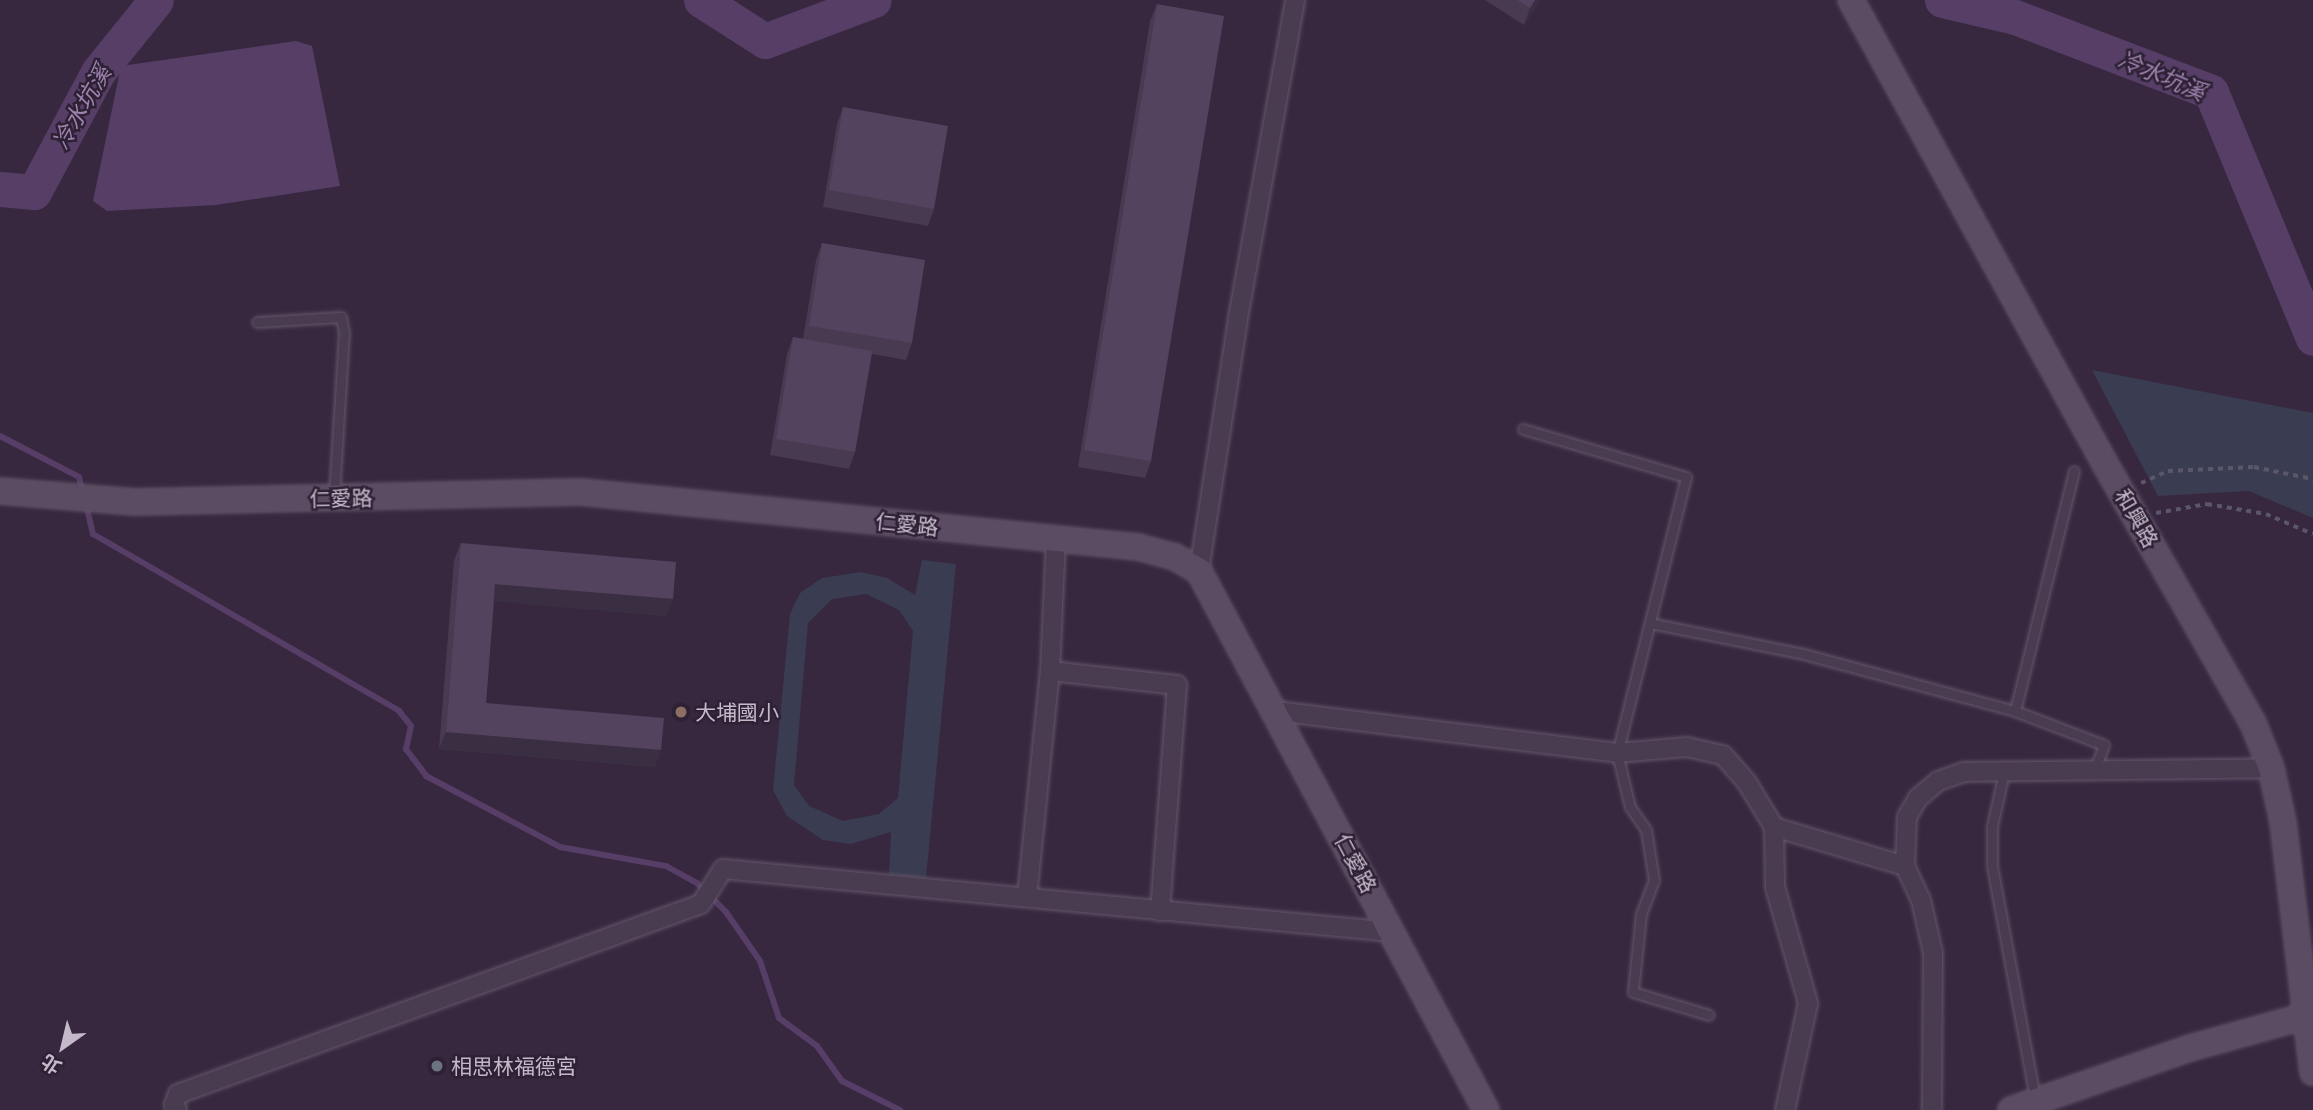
<!DOCTYPE html>
<html>
<head>
<meta charset="utf-8">
<style>
  body { margin:0 }
  #map { position:relative; width:2313px; height:1110px; overflow:hidden; background:#372840; font-family:"Golos Text","Noto Sans TC",sans-serif }
  div>[style] { position:absolute }
  .green>* { inset:0; background:#3a3c51 }
  .water>* { inset:0; background:#563e66 }
  .stream>* { height:6px; margin:-3px; padding:0 3px; transform-origin:3px; border-radius:3px; background:#563e66 }
  .river>* { height:35px; margin:-17.5px; padding:0 17.5px; transform-origin:17.5px; border-radius:17.5px; background:#563e66 }
  .path>* { height:3.5px; margin-top:-1.75px; transform-origin:0; background:repeating-linear-gradient(90deg,#5a576b 0 5px,transparent 0 10px) }
  .roads { filter:drop-shadow(0 0 2px #64576a) drop-shadow(0 0 2px #64576a) }
  .lane>* { height:9px; margin:-4.5px; padding:0 4.5px; transform-origin:4.5px; border-radius:4.5px; background:#493c50 }
  .street>* { height:18px; margin:-9px; padding:0 9px; transform-origin:9px; border-radius:9px; background:#493c50 }
  .secondary>* { height:24px; margin:-12px; padding:0 12px; transform-origin:12px; border-radius:12px; background:#5b4b63 }
  .wall>* { inset:0; background:#473a51 }
  .shaded-wall>* { inset:0; background:#3a2f42 }
  .building>* { inset:0; background:#53435e }
  .dots>* { width:19px; height:19px; translate:-50% -50%; box-sizing:border-box; border:4px solid #2e2135; border-radius:50% }
  span { translate:-50% -50%; white-space:nowrap; text-align:center; line-height:1.15; -webkit-text-stroke:5px #2e2135; paint-order:stroke }
  .street-label { font-size:21px; color:#c4b9ca }
  .poi-label { font-size:21px; color:#c4b9ca }
  .left { translate:0 -50%; text-align:left }
  .water-label { font-size:23px; color:#9e83af; font-style:italic }
  .north { position:absolute; left:28px; top:1012px; width:70px; height:70px; -webkit-text-stroke:5px #2e2135; paint-order:stroke; rotate:214deg; font-size:19px; font-weight:700; line-height:28px; text-align:center; color:#c4b9ca }
  .north::after { content:''; display:block; margin:auto; width:24px; height:32px; background:#c4b9ca; clip-path:polygon(50% 0,100% 100%,50% 72%,0 100%) }
</style>
</head>
<body>
<div id="map">
  <div class="green">
    <i style="clip-path:polygon(2092px 370px,2313px 413px,2313px 518px,2249px 491px,2158px 496px)"></i>
    <i style="clip-path:polygon(evenodd,922px 560px,956px 564px,926px 878px,889px 874px,891px 832px,851px 844px,823px 840px,787px 816px,773px 790px,790px 614px,800px 593px,822px 578px,861px 572px,887px 578px,915px 595px,922px 560px,866px 594px,899px 610px,913px 631px,898px 798px,879px 814px,843px 821px,809px 806px,794px 785px,808px 623px,832px 599px,866px 594px)"></i>
  </div>
  <div class="water">
    <i style="clip-path:polygon(296px 41px,312px 46px,340px 186px,216px 205px,107px 211px,93px 201px,121px 66px)"></i>
  </div>
  <div class="stream">
    <i style="left:0;top:436px;width:89px;rotate:27.4deg"></i>
    <i style="left:79px;top:477px;width:13px;rotate:77deg"></i>
    <i style="left:86px;top:504px;width:31px;rotate:77deg"></i>
    <i style="left:93px;top:534px;width:354px;rotate:30deg"></i>
    <i style="left:399px;top:711px;width:19px;rotate:51deg"></i>
    <i style="left:411px;top:726px;width:24px;rotate:102deg"></i>
    <i style="left:406px;top:749px;width:34px;rotate:53deg"></i>
    <i style="left:426px;top:776px;width:152px;rotate:27.9deg"></i>
    <i style="left:560px;top:847px;width:108px;rotate:10.2deg"></i>
    <i style="left:666px;top:866px;width:35px;rotate:29deg"></i>
    <i style="left:697px;top:883px;width:41px;rotate:45deg"></i>
    <i style="left:726px;top:912px;width:60px;rotate:55.2deg"></i>
    <i style="left:760px;top:961px;width:60px;rotate:71.6deg"></i>
    <i style="left:779px;top:1018px;width:47px;rotate:36.4deg"></i>
    <i style="left:817px;top:1046px;width:43px;rotate:54.5deg"></i>
    <i style="left:842px;top:1081px;width:65px;rotate:26.6deg"></i>
  </div>
  <div class="river">
    <i style="left:701px;top:0;width:76px;rotate:32.6deg"></i>
    <i style="left:765px;top:41px;width:116px;rotate:-20.6deg"></i>
    <i style="left:1942px;top:0;width:75px;rotate:13.1deg"></i>
    <i style="left:2015px;top:17px;width:210px;rotate:20.9deg"></i>
    <i style="left:2211px;top:92px;width:266px;rotate:67.5deg"></i>
    <i style="left:0;top:189px;width:34px;rotate:5deg"></i>
    <i style="left:34px;top:192px;width:136px;rotate:-61.9deg"></i>
    <i style="left:98px;top:72px;width:92px;rotate:-51.1deg"></i>
  </div>
  <div class="path">
    <i style="left:2141px;top:483px;width:30px;rotate:-24deg"></i>
    <i style="left:2168px;top:471px;width:86px;rotate:-2.7deg"></i>
    <i style="left:2254px;top:467px;width:60px;rotate:11.5deg"></i>
    <i style="left:2156px;top:513px;width:52px;rotate:-10deg"></i>
    <i style="left:2207px;top:504px;width:60px;rotate:9.6deg"></i>
    <i style="left:2266px;top:514px;width:51px;rotate:23.1deg"></i>
  </div>
  <div class="roads">
    <div class="lane">
      <i style="left:257px;top:322px;width:84px;rotate:-3.4deg"></i>
      <i style="left:341px;top:317px;width:15px;rotate:79deg"></i>
      <i style="left:344px;top:332px;width:164px;rotate:93.5deg"></i>
      <i style="left:1523px;top:429px;width:170px;rotate:16.4deg"></i>
      <i style="left:1686px;top:477px;width:284px;rotate:104deg"></i>
      <i style="left:1617px;top:753px;width:56px;rotate:76.5deg"></i>
      <i style="left:1630px;top:807px;width:28px;rotate:55deg"></i>
      <i style="left:1646px;top:830px;width:51px;rotate:80.9deg"></i>
      <i style="left:1654px;top:880px;width:36px;rotate:111deg"></i>
      <i style="left:1641px;top:914px;width:78px;rotate:95.9deg"></i>
      <i style="left:1633px;top:992px;width:79px;rotate:16.8deg"></i>
      <i style="left:1650px;top:623px;width:157px;rotate:11.4deg"></i>
      <i style="left:1804px;top:654px;width:219px;rotate:15.1deg"></i>
      <i style="left:2015px;top:711px;width:247px;rotate:-76.2deg"></i>
      <i style="left:2015px;top:711px;width:95px;rotate:20.9deg"></i>
      <i style="left:2104px;top:745px;width:28px;rotate:111deg"></i>
      <i style="left:2004px;top:772px;width:55px;rotate:102.5deg"></i>
      <i style="left:1992px;top:826px;width:40px;rotate:90deg"></i>
      <i style="left:1992px;top:866px;width:237px;rotate:79.5deg"></i>
    </div>
    <div class="street">
      <i style="left:1199px;top:571px;width:256px;rotate:-81.2deg"></i>
      <i style="left:1238px;top:318px;width:323px;rotate:-79.8deg"></i>
      <i style="left:1050px;top:671px;width:128px;rotate:6.3deg"></i>
      <i style="left:1177px;top:685px;width:227px;rotate:94.3deg"></i>
      <i style="left:1276px;top:711px;width:344px;rotate:7deg"></i>
      <i style="left:1617px;top:753px;width:70px;rotate:-4.9deg"></i>
      <i style="left:1687px;top:747px;width:37px;rotate:13deg"></i>
      <i style="left:1723px;top:755px;width:35px;rotate:49deg"></i>
      <i style="left:1746px;top:781px;width:54px;rotate:58.7deg"></i>
      <i style="left:1774px;top:827px;width:60px;rotate:89deg"></i>
      <i style="left:1775px;top:887px;width:121px;rotate:74.1deg"></i>
      <i style="left:1808px;top:1003px;width:109px;rotate:102.1deg"></i>
      <i style="left:1774px;top:827px;width:137px;rotate:16.6deg"></i>
      <i style="left:1905px;top:866px;width:38px;rotate:65deg"></i>
      <i style="left:1921px;top:900px;width:54px;rotate:77.2deg"></i>
      <i style="left:1933px;top:953px;width:157px;rotate:90.4deg"></i>
      <i style="left:1905px;top:866px;width:49px;rotate:-87.7deg"></i>
      <i style="left:1907px;top:817px;width:22px;rotate:-60deg"></i>
      <i style="left:1918px;top:798px;width:26px;rotate:-40deg"></i>
      <i style="left:1938px;top:781px;width:28px;rotate:-19deg"></i>
      <i style="left:1964px;top:772px;width:307px;rotate:-0.7deg"></i>
      <i style="left:1027px;top:897px;width:227px;rotate:-84.2deg"></i>
      <i style="left:1050px;top:671px;width:132px;rotate:-87.4deg"></i>
      <i style="left:177px;top:1110px;width:6px;rotate:-121deg"></i>
      <i style="left:174px;top:1105px;width:12px;rotate:-70deg"></i>
      <i style="left:178px;top:1094px;width:556px;rotate:-19.97deg"></i>
      <i style="left:701px;top:904px;width:41px;rotate:-57.8deg"></i>
      <i style="left:723px;top:869px;width:672px;rotate:5.38deg"></i>
    </div>
    <div class="secondary">
      <i style="left:1851px;top:0;width:527px;rotate:61.29deg"></i>
      <i style="left:2104px;top:462px;width:301px;rotate:60.3deg"></i>
      <i style="left:2253px;top:723px;width:48px;rotate:68.2deg"></i>
      <i style="left:2271px;top:768px;width:55px;rotate:77.5deg"></i>
      <i style="left:2283px;top:822px;width:252px;rotate:83.2deg"></i>
      <i style="left:0;top:491px;width:135px;rotate:4.7deg"></i>
      <i style="left:135px;top:502px;width:446px;rotate:-1.3deg"></i>
      <i style="left:581px;top:492px;width:560px;rotate:5.64deg"></i>
      <i style="left:1138px;top:547px;width:38px;rotate:15deg"></i>
      <i style="left:1175px;top:557px;width:28px;rotate:30deg"></i>
      <i style="left:1199px;top:571px;width:611px;rotate:61.97deg"></i>
      <i style="left:2011px;top:1110px;width:189px;rotate:-19.1deg"></i>
      <i style="left:2190px;top:1048px;width:128px;rotate:-15.5deg"></i>
    </div>
  </div>
  <div class="wall">
    <i style="clip-path:polygon(1485px 0,1540px 0,1524px 25px)"></i>
    <i style="clip-path:polygon(1157px 4px,1151px 461px,1145px 478px,1078px 467px,1150px 21px)"></i>
    <i style="clip-path:polygon(843px 107px,934px 209px,928px 226px,823px 207px,837px 124px)"></i>
    <i style="clip-path:polygon(822px 243px,912px 343px,906px 360px,872px 354px,855px 452px,849px 469px,770px 455px,787px 354px,793px 337px,803px 339px,816px 260px)"></i>
    <i style="clip-path:polygon(461px 543px,667px 616px,494px 601px,486px 703px,655px 767px,439px 749px,454px 560px)"></i>
  </div>
  <div class="shaded-wall">
    <i style="clip-path:polygon(1535px 0,1540px 0,1524px 25px,1530px 8px)"></i>
    <i style="clip-path:polygon(495px 584px,673px 599px,667px 616px,489px 601px)"></i>
    <i style="clip-path:polygon(446px 732px,661px 750px,655px 767px,439px 749px)"></i>
  </div>
  <div class="building">
    <i style="clip-path:polygon(1517px 0,1535px 0,1530px 8px)"></i>
    <i style="clip-path:polygon(1157px 4px,1224px 16px,1151px 461px,1084px 450px)"></i>
    <i style="clip-path:polygon(843px 107px,948px 126px,934px 209px,829px 190px)"></i>
    <i style="clip-path:polygon(822px 243px,925px 260px,912px 343px,809px 326px)"></i>
    <i style="clip-path:polygon(793px 337px,872px 351px,855px 452px,776px 439px)"></i>
    <i style="clip-path:polygon(461px 543px,676px 562px,673px 599px,495px 584px,486px 703px,664px 718px,661px 750px,446px 732px)"></i>
  </div>
  <div class="dots">
    <i style="left:681px;top:712px;background:#8d6e63"></i>
    <i style="left:437px;top:1066px;background:#6b7280"></i>
  </div>
  <div class="street-label">
    <span style="left:341px;top:498px;rotate:-1deg">仁愛路</span>
    <span style="left:2137px;top:518px;rotate:60deg">和興路</span>
    <span style="left:907px;top:524px;rotate:6deg">仁愛路</span>
    <span style="left:1356px;top:863px;rotate:62deg">仁愛路</span>
  </div>
  <div class="poi-label">
    <span class="left" style="left:695px;top:712px">大埔國小</span>
    <span class="left" style="left:451px;top:1066px">相思林福德宮</span>
  </div>
  <div class="water-label">
    <span style="left:2162px;top:75px;rotate:23deg">冷水坑溪</span>
    <span style="left:81px;top:107px;rotate:-60deg">冷水坑溪</span>
  </div>
  <div class="north">北</div>
</div>
</body>
</html>
